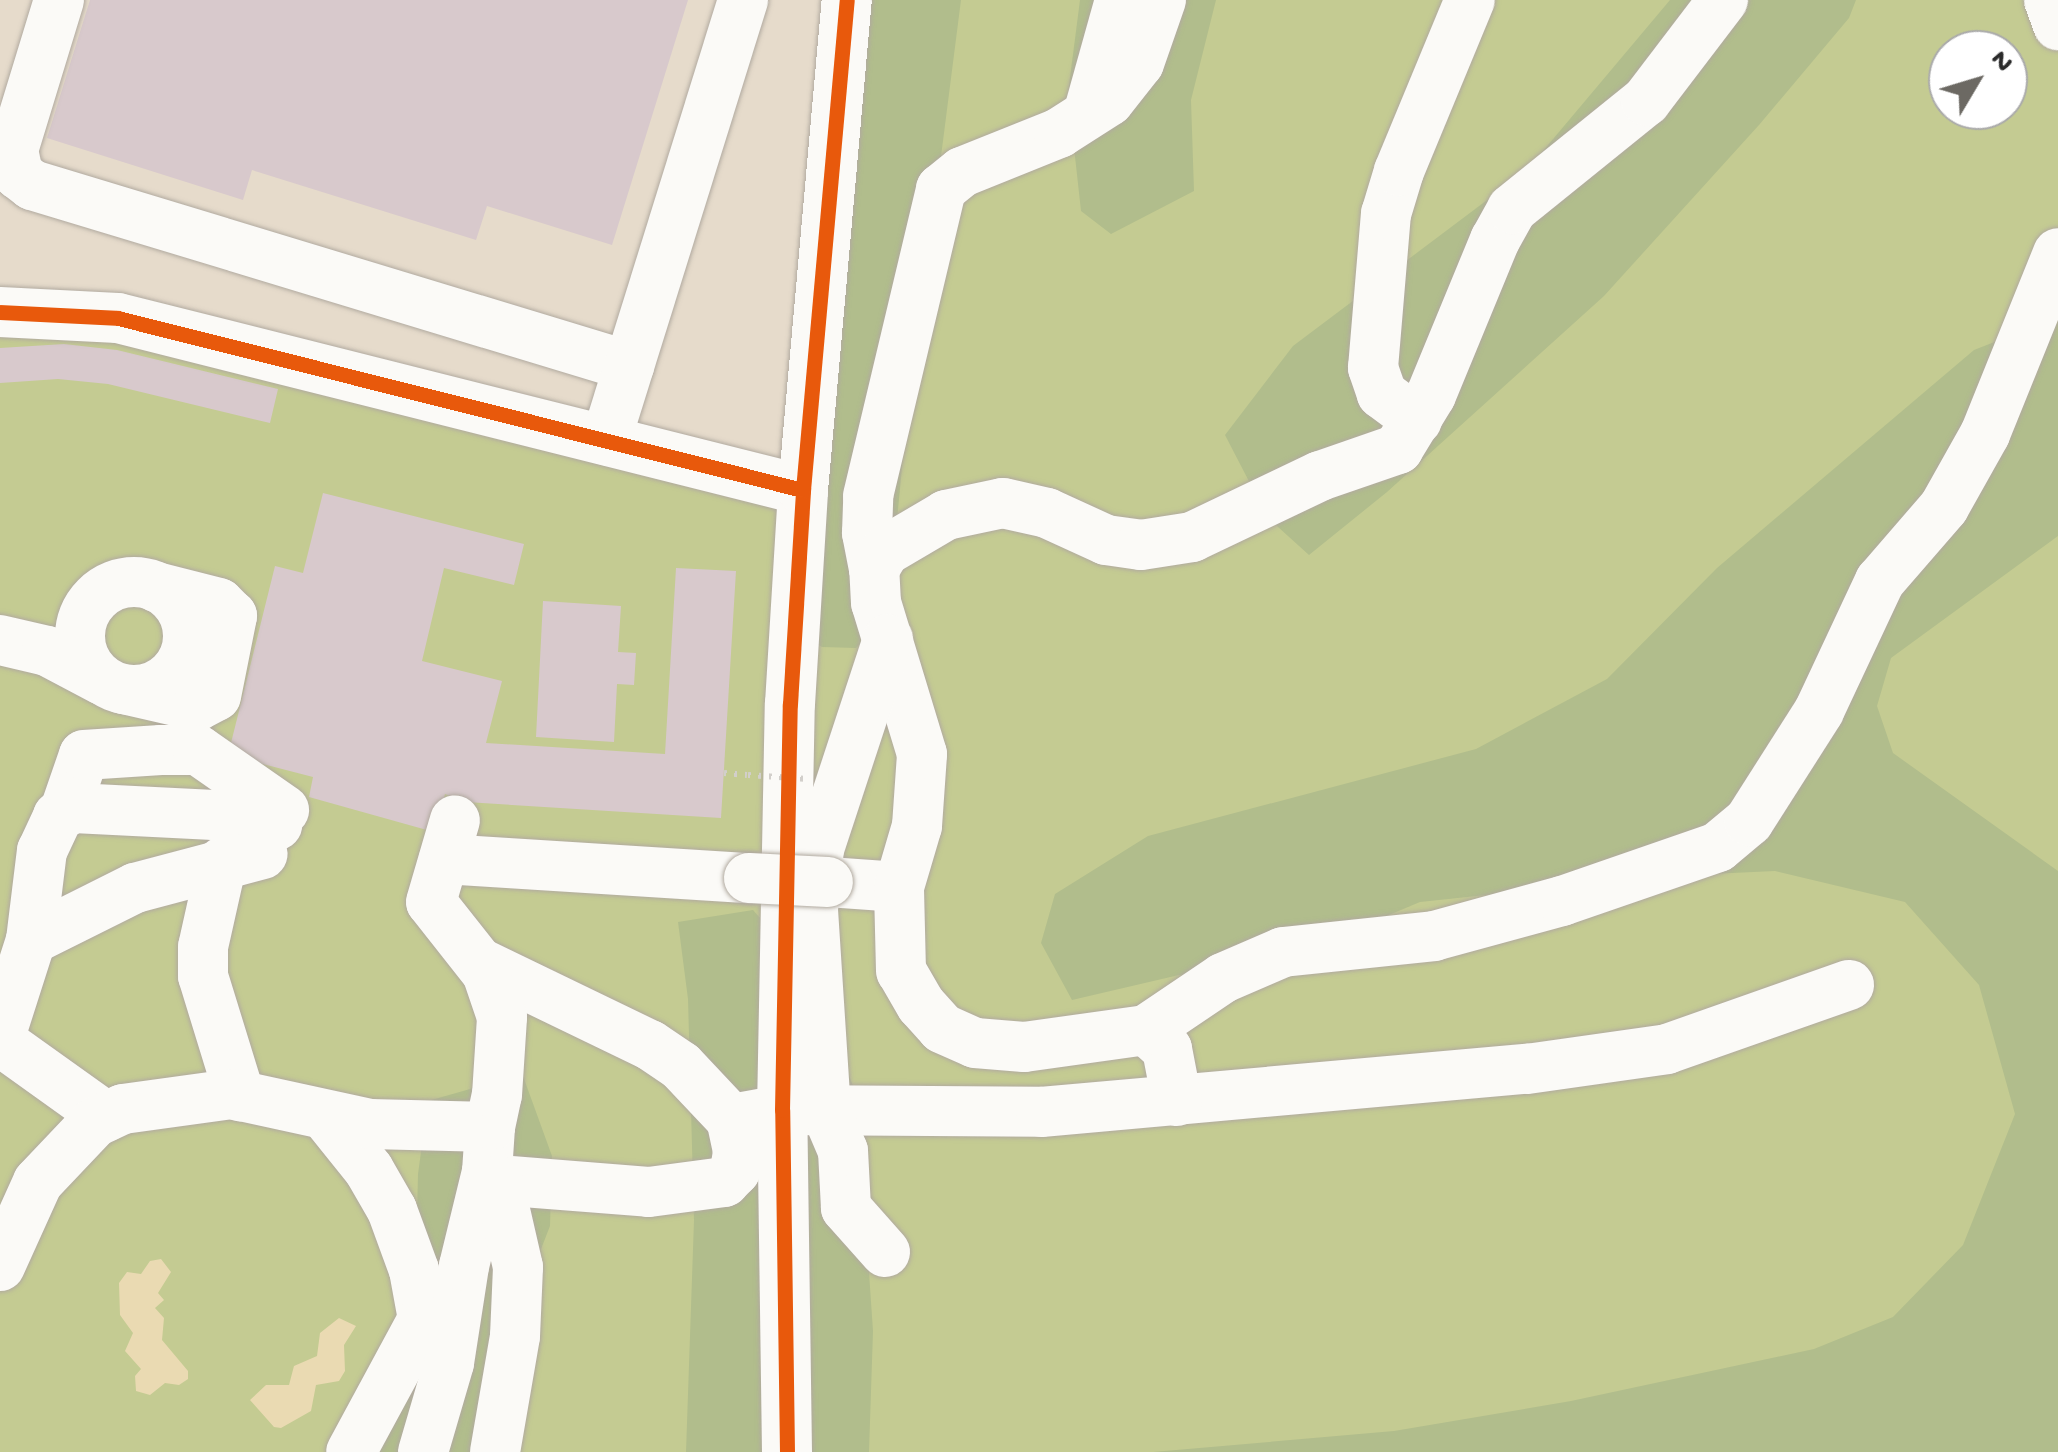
<!DOCTYPE html>
<html>
<head>
<meta charset="utf-8">
<style>
  body { margin:0 }
  #map { position:relative; width:2058px; height:1452px; overflow:hidden; background:#e6dbcb; font-family:"Gochi Hand",sans-serif }
  div>[style] { position:absolute }
  .green>* { inset:0; background:#c4cb92 }
  .forest>* { inset:0; background:#b1bd8c }
  .sand>* { inset:0; background:#eadab2 }
  .building>* { inset:0; background:#d8c9cc }
  .path>* { height:6px; margin-top:-3px; transform-origin:0; background:repeating-linear-gradient(90deg,#d2cfcb 0 2.5px,transparent 0 10.5px) }
  .roads { filter:drop-shadow(0 0 2px #b1aaa0) drop-shadow(0 0 2px #b1aaa0) }
  .minor>* { height:50px; margin:-25px; padding:0 25px; transform-origin:25px; border-radius:25px; background:#fbfaf7 }
  .minor>.ring { margin:-25px; padding:0; box-sizing:content-box; background:none; border:50px solid #fbfaf7; border-radius:50% }
  .path-bridge>* { height:6px; margin-top:-3px; transform-origin:0; background:repeating-linear-gradient(90deg,#d2cfcb 0 2.5px,transparent 0 10.5px) }
  .bridges { filter:drop-shadow(0 0 2px #b1aaa0) drop-shadow(0 0 2px #b1aaa0) }
  .minor-bridge>* { height:50px; margin:-25px; padding:0 25px; transform-origin:25px; border-radius:25px; background:#fbfaf7 }
  .cycleway>* { height:15px; margin:-7.5px; padding:0 7.5px; transform-origin:7.5px; border-radius:7.5px; background:#e8590c }
  span { translate:-50% -50%; white-space:nowrap; text-align:center; line-height:1.15; -webkit-text-stroke:8px #fff; paint-order:stroke }
  .north { position:absolute; left:1928px; top:30px; width:100px; height:100px; box-sizing:border-box; background:#fff; border:2px solid #aaa; border-radius:50%; rotate:52deg; font-size:28px; font-weight:700; line-height:40px; text-align:center; color:#2b2b2b }
  .north::after { content:''; display:block; margin:auto; width:35px; height:45px; background:#6c6963; clip-path:polygon(50% 0,100% 100%,50% 72%,0 100%) }
</style>
</head>
<body>
<div id="map">
  <div class="green">
    <i style="clip-path:polygon(evenodd,862px 0,2058px 0,2058px 1452px,803px 1452px,794px 938px,862px 0,1948px 50px,2008px 50px,2008px 110px,1948px 110px,1948px 50px)"></i>
    <i style="clip-path:polygon(0 329px,80px 331px,772px 500px,778px 511px,772px 1452px,0 1452px)"></i>
  </div>
  <div class="forest">
    <i style="clip-path:polygon(861px 0,961px 0,904px 446px,888px 616px,856px 648px,822px 647px,781px 620px)"></i>
    <i style="clip-path:polygon(1080px 0,1216px 0,1191px 100px,1194px 191px,1111px 234px,1081px 211px,1068px 93px)"></i>
    <i style="clip-path:polygon(1670px 0,1856px 0,1849px 18px,1759px 125px,1604px 296px,1387px 492px,1309px 555px,1268px 518px,1225px 435px,1293px 346px,1527px 170px)"></i>
    <i style="clip-path:polygon(2058px 317px,2058px 536px,1891px 658px,1877px 706px,1893px 753px,2058px 871px,2058px 1452px,1153px 1452px,1394px 1431px,1571px 1401px,1814px 1349px,1893px 1317px,1963px 1245px,2015px 1114px,1979px 985px,1905px 902px,1775px 871px,1667px 876px,1420px 902px,1262px 968px,1179px 975px,1072px 1000px,1041px 943px,1055px 894px,1148px 836px,1476px 749px,1607px 679px,1717px 568px,1974px 350px)"></i>
    <i style="clip-path:polygon(753px 910px,813px 978px,857px 1097px,873px 1331px,869px 1452px,686px 1452px,694px 1220px,688px 999px,678px 922px)"></i>
    <i style="clip-path:polygon(519px 1065px,552px 1156px,550px 1226px,502px 1349px,489px 1452px,359px 1452px,414px 1339px,418px 1174px,428px 1101px,470px 1089px)"></i>
  </div>
  <div class="sand">
    <i style="clip-path:polygon(161px 1259px,171px 1272px,158px 1293px,164px 1300px,155px 1308px,164px 1318px,162px 1340px,188px 1371px,188px 1379px,179px 1385px,165px 1383px,150px 1395px,136px 1391px,135px 1376px,141px 1369px,125px 1351px,133px 1333px,120px 1315px,119px 1283px,127px 1272px,141px 1274px,150px 1261px)"></i>
    <i style="clip-path:polygon(339px 1318px,356px 1326px,344px 1345px,345px 1371px,339px 1381px,316px 1385px,311px 1411px,281px 1428px,274px 1427px,250px 1400px,266px 1385px,289px 1385px,294px 1366px,317px 1356px,320px 1333px)"></i>
  </div>
  <div class="building">
    <i style="clip-path:polygon(90px 0,688px 0,612px 245px,487px 206px,476px 240px,252px 170px,243px 200px,47px 138px)"></i>
    <i style="clip-path:polygon(64px 344px,117px 350px,278px 389px,270px 423px,108px 384px,58px 379px,0 383px,0 348px)"></i>
    <i style="clip-path:polygon(323px 493px,524px 544px,514px 585px,444px 568px,422px 661px,502px 681px,486px 743px,665px 754px,676px 568px,736px 571px,721px 818px,466px 802px,445px 794px,434px 832px,309px 797px,313px 777px,228px 755px,275px 566px,303px 573px)"></i>
    <i style="clip-path:polygon(543px 601px,621px 606px,618px 652px,636px 653px,634px 685px,617px 684px,614px 742px,536px 737px)"></i>
  </div>
  <div class="path">
    <i style="left:724px;top:773px;width:23px;rotate:5deg"></i>
  </div>
  <div class="roads">
    <div class="minor">
      <i style="left:59px;top:0;width:157px;rotate:107deg"></i>
      <i style="left:13px;top:150px;width:25px;rotate:78deg"></i>
      <i style="left:18px;top:174px;width:18px;rotate:38deg"></i>
      <i style="left:32px;top:185px;width:624px;rotate:16.87deg"></i>
      <i style="left:2049px;top:0;width:27px;rotate:70deg"></i>
      <i style="left:1089px;top:111px;width:115px;rotate:-74.4deg"></i>
      <i style="left:0;top:312px;width:118px;rotate:2.9deg"></i>
      <i style="left:118px;top:318px;width:706px;rotate:14.1deg"></i>
      <i style="left:1417px;top:420px;width:44px;rotate:-143.4deg"></i>
      <i style="left:1382px;top:394px;width:28px;rotate:-109deg"></i>
      <i style="left:1373px;top:368px;width:155px;rotate:-85.2deg"></i>
      <i style="left:1386px;top:214px;width:45px;rotate:-73.2deg"></i>
      <i style="left:1399px;top:171px;width:185px;rotate:-67.5deg"></i>
      <i style="left:606px;top:440px;width:461px;rotate:-72.7deg"></i>
      <i style="left:874px;top:569px;width:37px;rotate:-101deg"></i>
      <i style="left:867px;top:533px;width:37px;rotate:-88deg"></i>
      <i style="left:868px;top:496px;width:316px;rotate:-76.6deg"></i>
      <i style="left:941px;top:189px;width:27px;rotate:-39deg"></i>
      <i style="left:962px;top:172px;width:105px;rotate:-21.9deg"></i>
      <i style="left:1059px;top:133px;width:59px;rotate:-32.6deg"></i>
      <i style="left:1109px;top:101px;width:48px;rotate:-51.7deg"></i>
      <i style="left:1139px;top:63px;width:67px;rotate:-70.8deg"></i>
      <i class="ring" style="left:80px;top:582px;width:58px;height:58px"></i>
      <i style="left:0;top:640px;width:48px;rotate:13.2deg"></i>
      <i style="left:47px;top:651px;width:62px;rotate:27.8deg"></i>
      <i style="left:123px;top:689px;width:76px;rotate:12.9deg"></i>
      <i style="left:197px;top:706px;width:21px;rotate:-28deg"></i>
      <i style="left:216px;top:696px;width:82px;rotate:-78.7deg"></i>
      <i style="left:232px;top:616px;width:18px;rotate:-135deg"></i>
      <i style="left:219px;top:603px;width:65px;rotate:-165.7deg"></i>
      <i style="left:64px;top:813px;width:61px;rotate:-71deg"></i>
      <i style="left:84px;top:755px;width:77px;rotate:-3.7deg"></i>
      <i style="left:161px;top:750px;width:37px"></i>
      <i style="left:198px;top:750px;width:105px;rotate:34.9deg"></i>
      <i style="left:444px;top:859px;width:306px;rotate:3.6deg"></i>
      <i style="left:222px;top:862px;width:87px;rotate:102.6deg"></i>
      <i style="left:203px;top:947px;width:29px;rotate:90deg"></i>
      <i style="left:203px;top:976px;width:126px;rotate:72.9deg"></i>
      <i style="left:828px;top:882px;width:71px;rotate:4deg"></i>
      <i style="left:31px;top:940px;width:90px;rotate:-83deg"></i>
      <i style="left:42px;top:851px;width:38px;rotate:-65deg"></i>
      <i style="left:58px;top:816px;width:18px;rotate:-27deg"></i>
      <i style="left:74px;top:808px;width:140px;rotate:2.9deg"></i>
      <i style="left:214px;top:815px;width:64px;rotate:9deg"></i>
      <i style="left:480px;top:963px;width:189px;rotate:25.8deg"></i>
      <i style="left:650px;top:1045px;width:37px;rotate:34deg"></i>
      <i style="left:681px;top:1066px;width:73px;rotate:46.7deg"></i>
      <i style="left:731px;top:1119px;width:52px;rotate:-10deg"></i>
      <i style="left:782px;top:1110px;width:259px;rotate:0.4deg"></i>
      <i style="left:1041px;top:1112px;width:488px;rotate:-5.1deg"></i>
      <i style="left:1527px;top:1069px;width:141px;rotate:-8.1deg"></i>
      <i style="left:1667px;top:1049px;width:193px;rotate:-19.4deg"></i>
      <i style="left:1146px;top:1030px;width:93px;rotate:-34deg"></i>
      <i style="left:1223px;top:978px;width:65px;rotate:-23.4deg"></i>
      <i style="left:1283px;top:952px;width:152px;rotate:-6deg"></i>
      <i style="left:1434px;top:936px;width:133px;rotate:-15.3deg"></i>
      <i style="left:1562px;top:901px;width:165px;rotate:-19.1deg"></i>
      <i style="left:1718px;top:847px;width:40px;rotate:-40deg"></i>
      <i style="left:1749px;top:821px;width:130px;rotate:-57.5deg"></i>
      <i style="left:1819px;top:711px;width:144px;rotate:-64.9deg"></i>
      <i style="left:1880px;top:581px;width:98px;rotate:-49.1deg"></i>
      <i style="left:1944px;top:507px;width:84px;rotate:-60.7deg"></i>
      <i style="left:1985px;top:434px;width:195px;rotate:-68deg"></i>
      <i style="left:0;top:1037px;width:102px;rotate:-72.3deg"></i>
      <i style="left:31px;top:940px;width:116px;rotate:-26.6deg"></i>
      <i style="left:135px;top:888px;width:132px;rotate:-14.9deg"></i>
      <i style="left:0;top:1041px;width:130px;rotate:35.6deg"></i>
      <i style="left:1177px;top:1101px;width:53px;rotate:-100.9deg"></i>
      <i style="left:1167px;top:1049px;width:28px;rotate:-138deg"></i>
      <i style="left:1146px;top:1030px;width:123px;rotate:172.1deg"></i>
      <i style="left:1024px;top:1047px;width:49px;rotate:-175.3deg"></i>
      <i style="left:975px;top:1043px;width:36px;rotate:-156deg"></i>
      <i style="left:942px;top:1028px;width:31px;rotate:-132deg"></i>
      <i style="left:921px;top:1005px;width:39px;rotate:-120deg"></i>
      <i style="left:901px;top:971px;width:84px;rotate:-91.4deg"></i>
      <i style="left:899px;top:887px;width:64px;rotate:-73.6deg"></i>
      <i style="left:917px;top:826px;width:72px;rotate:-86deg"></i>
      <i style="left:922px;top:754px;width:158px;rotate:-106.9deg"></i>
      <i style="left:876px;top:603px;width:34px;rotate:-93deg"></i>
      <i style="left:874px;top:569px;width:21px;rotate:-59deg"></i>
      <i style="left:885px;top:551px;width:71px;rotate:-30.5deg"></i>
      <i style="left:946px;top:515px;width:58px;rotate:-11.9deg"></i>
      <i style="left:1003px;top:503px;width:45px;rotate:12.8deg"></i>
      <i style="left:1047px;top:513px;width:65px;rotate:24.6deg"></i>
      <i style="left:1106px;top:540px;width:35px;rotate:8deg"></i>
      <i style="left:1141px;top:545px;width:52px;rotate:-8.9deg"></i>
      <i style="left:1192px;top:537px;width:142px;rotate:-25.5deg"></i>
      <i style="left:1320px;top:476px;width:83px;rotate:-19.1deg"></i>
      <i style="left:1398px;top:449px;width:63px;rotate:-58.6deg"></i>
      <i style="left:1431px;top:395px;width:168px;rotate:-67.6deg"></i>
      <i style="left:1495px;top:240px;width:35px;rotate:-61deg"></i>
      <i style="left:1512px;top:209px;width:172px;rotate:-38.9deg"></i>
      <i style="left:1646px;top:101px;width:127px;rotate:-52.7deg"></i>
      <i style="left:325px;top:1115px;width:70px;rotate:51.3deg"></i>
      <i style="left:369px;top:1170px;width:46px;rotate:60.1deg"></i>
      <i style="left:392px;top:1210px;width:64px;rotate:69.9deg"></i>
      <i style="left:414px;top:1270px;width:50px;rotate:79.6deg"></i>
      <i style="left:423px;top:1319px;width:151px;rotate:118.4deg"></i>
      <i style="left:490px;top:1127px;width:45px;rotate:93.8deg"></i>
      <i style="left:487px;top:1172px;width:14px;rotate:36deg"></i>
      <i style="left:498px;top:1180px;width:151px;rotate:4.5deg"></i>
      <i style="left:649px;top:1192px;width:76px;rotate:-7.6deg"></i>
      <i style="left:724px;top:1182px;width:16px;rotate:-45deg"></i>
      <i style="left:735px;top:1171px;width:20px;rotate:-81deg"></i>
      <i style="left:738px;top:1151px;width:33px;rotate:-102deg"></i>
      <i style="left:885px;top:1252px;width:59px;rotate:-131.6deg"></i>
      <i style="left:846px;top:1208px;width:57px;rotate:-93deg"></i>
      <i style="left:843px;top:1151px;width:43px;rotate:-113deg"></i>
      <i style="left:826px;top:1111px;width:202px;rotate:-93.7deg"></i>
      <i style="left:813px;top:909px;width:60px;rotate:-84.3deg"></i>
      <i style="left:819px;top:849px;width:221px;rotate:-71.8deg"></i>
      <i style="left:0;top:1266px;width:92px;rotate:-65.7deg"></i>
      <i style="left:38px;top:1182px;width:83px;rotate:-46.5deg"></i>
      <i style="left:95px;top:1122px;width:31px;rotate:-25deg"></i>
      <i style="left:123px;top:1109px;width:110px;rotate:-7.8deg"></i>
      <i style="left:232px;top:1094px;width:141px;rotate:12.3deg"></i>
      <i style="left:370px;top:1124px;width:120px;rotate:1.4deg"></i>
      <i style="left:490px;top:1127px;width:33px;rotate:-78deg"></i>
      <i style="left:497px;top:1095px;width:78px;rotate:-86.3deg"></i>
      <i style="left:502px;top:1017px;width:46px;rotate:-108.8deg"></i>
      <i style="left:487px;top:973px;width:90px;rotate:-128.3deg"></i>
      <i style="left:431px;top:902px;width:85px;rotate:-73.7deg"></i>
      <i style="left:423px;top:1452px;width:93px;rotate:-73.7deg"></i>
      <i style="left:449px;top:1363px;width:98px;rotate:-81.2deg"></i>
      <i style="left:464px;top:1266px;width:97px;rotate:-76.3deg"></i>
      <i style="left:495px;top:1452px;width:118px;rotate:-80.2deg"></i>
      <i style="left:515px;top:1336px;width:69px;rotate:-87.5deg"></i>
      <i style="left:518px;top:1267px;width:89px;rotate:-102.9deg"></i>
      <i style="left:787px;top:1452px;width:342px;rotate:-90.8deg"></i>
      <i style="left:782px;top:1110px;width:406px;rotate:-88.9deg"></i>
      <i style="left:790px;top:704px;width:214px;rotate:-86.5deg"></i>
      <i style="left:803px;top:490px;width:492px;rotate:-84.9deg"></i>
    </div>
  </div>
  <div class="path-bridge">
    <i style="left:748px;top:775px;width:60px;rotate:3.8deg"></i>
  </div>
  <div class="bridges">
    <div class="minor-bridge">
      <i style="left:749px;top:878px;width:79px;rotate:2.9deg"></i>
    </div>
  </div>
  <div class="cycleway">
    <i style="left:0;top:312px;width:118px;rotate:2.9deg"></i>
    <i style="left:118px;top:318px;width:706px;rotate:14.1deg"></i>
    <i style="left:787px;top:1452px;width:342px;rotate:-90.8deg"></i>
    <i style="left:782px;top:1110px;width:406px;rotate:-88.9deg"></i>
    <i style="left:790px;top:704px;width:214px;rotate:-86.5deg"></i>
    <i style="left:803px;top:490px;width:492px;rotate:-84.9deg"></i>
  </div>
  <div class="north">N</div>
</div>
</body>
</html>
